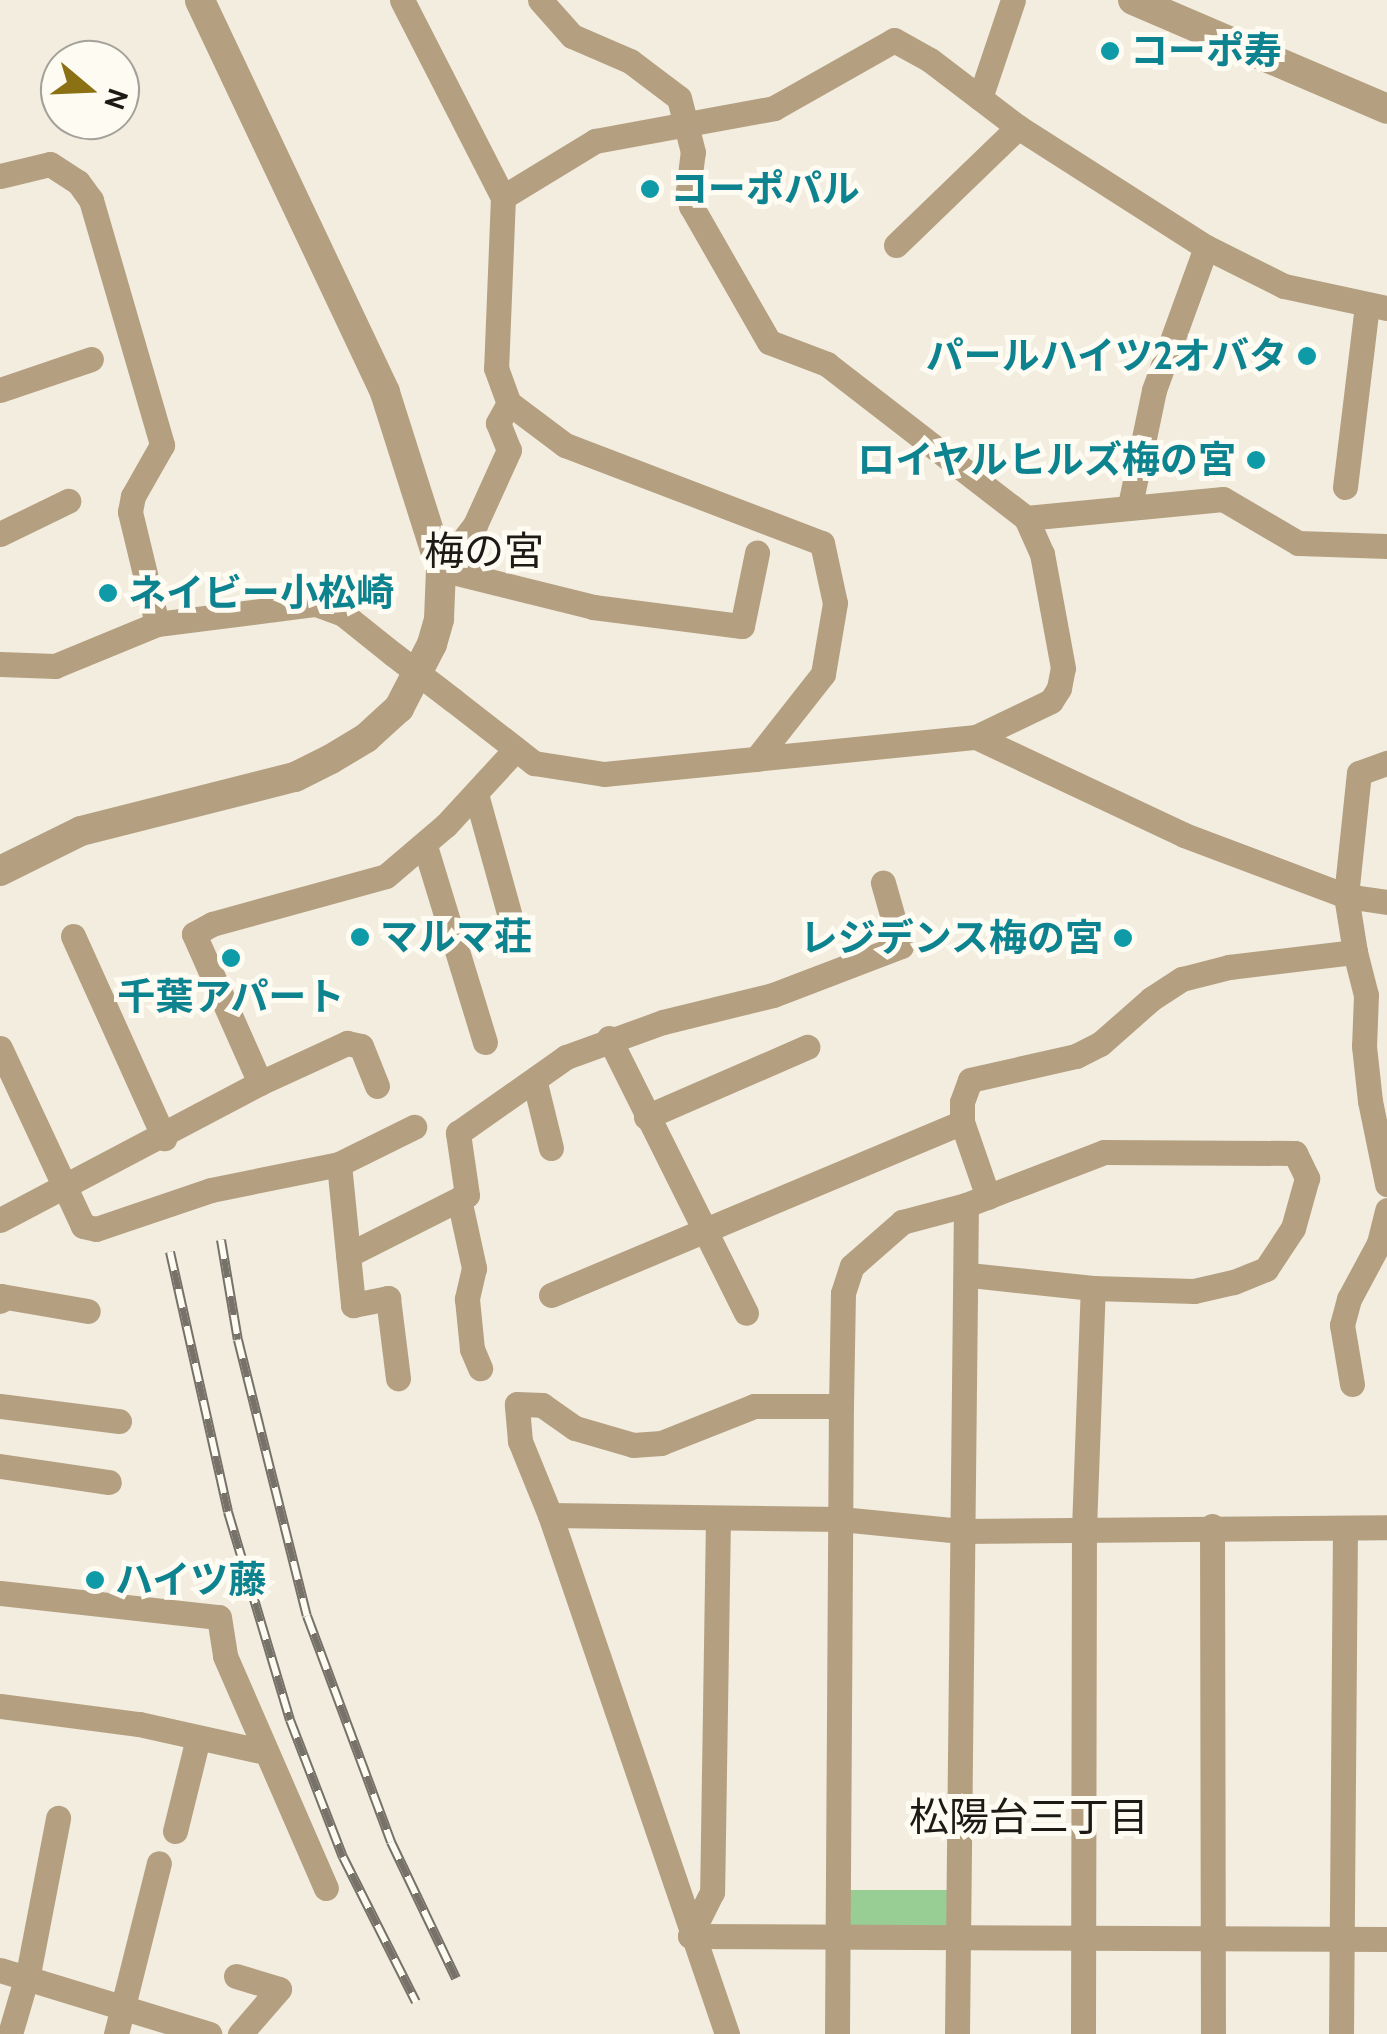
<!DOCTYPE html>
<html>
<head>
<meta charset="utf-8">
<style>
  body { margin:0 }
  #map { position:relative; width:1387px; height:2034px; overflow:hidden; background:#f3eddf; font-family:Cabin,"Noto Sans JP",sans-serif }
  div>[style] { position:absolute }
  .green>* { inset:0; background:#98cd94 }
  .minor>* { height:25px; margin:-12.5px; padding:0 12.5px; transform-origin:12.5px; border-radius:12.5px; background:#b4a081 }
  .tertiary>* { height:30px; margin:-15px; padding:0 15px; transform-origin:15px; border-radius:15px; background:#b4a081 }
  .rail>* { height:10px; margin-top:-5px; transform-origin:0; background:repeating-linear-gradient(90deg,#fefbf2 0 19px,#76726a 0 38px); box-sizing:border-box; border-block:2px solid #76726a }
  .minor-bridge>* { height:25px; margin:-12.5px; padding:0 12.5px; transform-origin:12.5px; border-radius:12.5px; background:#b4a081 }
  .dots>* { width:28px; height:28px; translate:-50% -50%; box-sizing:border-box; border:5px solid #fefbf2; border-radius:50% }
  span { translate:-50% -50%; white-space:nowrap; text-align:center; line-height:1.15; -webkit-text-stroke:10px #fefbf2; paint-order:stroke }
  .culture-label { font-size:38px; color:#0d838f; font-weight:700 }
  .left { translate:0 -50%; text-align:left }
  .right { translate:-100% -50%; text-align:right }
  .neighbourhood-label { font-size:40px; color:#1c1a15 }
  .north { position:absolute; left:40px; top:40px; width:100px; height:100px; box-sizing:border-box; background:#fefbf2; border:2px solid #a4a19a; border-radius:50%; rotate:109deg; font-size:28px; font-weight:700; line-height:40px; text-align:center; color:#1c1a15 }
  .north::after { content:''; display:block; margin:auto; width:35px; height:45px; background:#8c7114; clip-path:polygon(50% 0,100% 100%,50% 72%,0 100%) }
</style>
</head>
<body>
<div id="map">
  <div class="green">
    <i style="clip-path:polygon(837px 1890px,957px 1890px,955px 1940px,837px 1938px)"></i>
  </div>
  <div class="minor">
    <i style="left:402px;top:0;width:221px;rotate:62.9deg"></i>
    <i style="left:503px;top:197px;width:171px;rotate:92.3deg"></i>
    <i style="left:496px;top:368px;width:37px;rotate:70deg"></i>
    <i style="left:509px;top:403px;width:70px;rotate:36.9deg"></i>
    <i style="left:565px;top:445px;width:275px;rotate:20.9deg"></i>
    <i style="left:822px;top:543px;width:61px;rotate:77.8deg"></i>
    <i style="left:835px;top:603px;width:72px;rotate:99.6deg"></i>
    <i style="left:823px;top:674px;width:108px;rotate:128.2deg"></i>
    <i style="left:540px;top:0;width:48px;rotate:48.4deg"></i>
    <i style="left:572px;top:36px;width:63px;rotate:23.3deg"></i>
    <i style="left:630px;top:61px;width:61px;rotate:37.1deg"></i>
    <i style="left:980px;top:98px;width:103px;rotate:-71.4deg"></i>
    <i style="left:0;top:176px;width:51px;rotate:-13.5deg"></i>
    <i style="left:50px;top:164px;width:33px;rotate:33deg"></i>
    <i style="left:78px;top:182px;width:22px;rotate:54deg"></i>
    <i style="left:91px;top:200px;width:255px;rotate:73.8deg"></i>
    <i style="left:162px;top:445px;width:59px;rotate:119.6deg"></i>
    <i style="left:133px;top:496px;width:16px;rotate:101deg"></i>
    <i style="left:130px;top:512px;width:115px;rotate:76.4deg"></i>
    <i style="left:503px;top:197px;width:108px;rotate:-31.3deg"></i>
    <i style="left:595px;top:141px;width:182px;rotate:-10.4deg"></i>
    <i style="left:774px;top:108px;width:138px;rotate:-29.5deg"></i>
    <i style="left:894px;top:40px;width:41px;rotate:29.1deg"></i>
    <i style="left:930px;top:60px;width:111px;rotate:37.3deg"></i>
    <i style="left:1018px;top:127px;width:223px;rotate:32.6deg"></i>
    <i style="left:1206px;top:247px;width:87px;rotate:26.6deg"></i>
    <i style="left:1284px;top:286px;width:105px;rotate:12.1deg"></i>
    <i style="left:896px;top:245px;width:170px;rotate:-44deg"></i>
    <i style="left:0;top:390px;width:96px;rotate:-18.8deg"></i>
    <i style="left:509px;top:403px;width:23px;rotate:119deg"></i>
    <i style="left:498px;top:423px;width:29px;rotate:68deg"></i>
    <i style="left:509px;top:450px;width:82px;rotate:114.4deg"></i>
    <i style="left:475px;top:525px;width:56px;rotate:127.7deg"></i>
    <i style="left:441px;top:569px;width:157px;rotate:14deg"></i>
    <i style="left:593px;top:607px;width:150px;rotate:7.3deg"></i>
    <i style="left:742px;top:626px;width:75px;rotate:-78.4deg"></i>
    <i style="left:1345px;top:487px;width:182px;rotate:-83.1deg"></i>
    <i style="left:1130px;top:505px;width:117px;rotate:-78.2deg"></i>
    <i style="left:1154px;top:390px;width:152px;rotate:-70deg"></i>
    <i style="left:1026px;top:518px;width:198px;rotate:-5.5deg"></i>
    <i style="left:1223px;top:499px;width:87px;rotate:30.4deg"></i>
    <i style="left:1298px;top:543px;width:89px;rotate:1.9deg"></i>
    <i style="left:0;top:534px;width:76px;rotate:-25.9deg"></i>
    <i style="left:0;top:664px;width:55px;rotate:2.1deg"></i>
    <i style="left:55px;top:666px;width:110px;rotate:-22.4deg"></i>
    <i style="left:157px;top:624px;width:160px;rotate:-7.2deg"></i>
    <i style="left:316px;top:604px;width:29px;rotate:20deg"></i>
    <i style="left:343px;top:614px;width:64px;rotate:38.7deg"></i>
    <i style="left:453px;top:700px;width:103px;rotate:37.9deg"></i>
    <i style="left:534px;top:763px;width:71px;rotate:8.9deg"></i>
    <i style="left:604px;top:774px;width:374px;rotate:-5.7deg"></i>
    <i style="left:976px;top:737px;width:83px;rotate:-25.6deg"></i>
    <i style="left:1051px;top:701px;width:15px;rotate:-58deg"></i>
    <i style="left:1059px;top:688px;width:20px;rotate:-79deg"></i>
    <i style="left:1063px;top:668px;width:116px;rotate:-100.4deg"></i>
    <i style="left:1042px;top:554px;width:39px;rotate:-114deg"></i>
    <i style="left:1026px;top:518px;width:252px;rotate:-142.3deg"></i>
    <i style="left:827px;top:364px;width:62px;rotate:-159.2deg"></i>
    <i style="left:769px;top:342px;width:157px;rotate:-119.8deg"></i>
    <i style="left:691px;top:206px;width:15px;rotate:-101deg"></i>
    <i style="left:688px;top:191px;width:39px;rotate:-83deg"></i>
    <i style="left:976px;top:737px;width:230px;rotate:25.2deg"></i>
    <i style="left:1184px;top:835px;width:173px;rotate:20.6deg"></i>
    <i style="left:1346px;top:896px;width:41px;rotate:8.3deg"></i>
    <i style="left:476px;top:794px;width:146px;rotate:74.5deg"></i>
    <i style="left:425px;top:846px;width:205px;rotate:73deg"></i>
    <i style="left:73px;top:936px;width:222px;rotate:65.7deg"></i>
    <i style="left:1355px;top:952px;width:57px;rotate:-99.1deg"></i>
    <i style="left:1346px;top:896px;width:124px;rotate:-84deg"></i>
    <i style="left:1359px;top:773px;width:30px;rotate:-20deg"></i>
    <i style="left:609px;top:1038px;width:307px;rotate:63.5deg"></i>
    <i style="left:0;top:1048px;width:196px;rotate:65deg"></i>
    <i style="left:83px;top:1226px;width:13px;rotate:13deg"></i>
    <i style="left:96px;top:1229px;width:121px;rotate:-18.7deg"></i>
    <i style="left:211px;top:1190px;width:131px;rotate:-11.5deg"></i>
    <i style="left:339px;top:1164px;width:142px;rotate:84.3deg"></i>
    <i style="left:353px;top:1305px;width:36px;rotate:-11deg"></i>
    <i style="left:388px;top:1298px;width:81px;rotate:82.9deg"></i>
    <i style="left:260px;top:1083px;width:96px;rotate:-24.7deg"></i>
    <i style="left:347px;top:1043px;width:14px;rotate:12deg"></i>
    <i style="left:361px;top:1046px;width:43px;rotate:68.2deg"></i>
    <i style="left:535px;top:1083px;width:67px;rotate:76.2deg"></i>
    <i style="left:646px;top:1117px;width:176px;rotate:-23.5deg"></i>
    <i style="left:339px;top:1164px;width:84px;rotate:-26.3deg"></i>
    <i style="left:988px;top:1197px;width:79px;rotate:-109.1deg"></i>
    <i style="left:962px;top:1122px;width:20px;rotate:-90deg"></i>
    <i style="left:962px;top:1102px;width:23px;rotate:-70deg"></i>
    <i style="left:970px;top:1080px;width:109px;rotate:-12.8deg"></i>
    <i style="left:1076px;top:1056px;width:27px;rotate:-27deg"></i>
    <i style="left:1100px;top:1044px;width:68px;rotate:-41.4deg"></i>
    <i style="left:1151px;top:999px;width:37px;rotate:-33deg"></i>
    <i style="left:1182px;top:979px;width:49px;rotate:-14.3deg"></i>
    <i style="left:1229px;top:967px;width:127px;rotate:-6.8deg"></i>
    <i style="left:1355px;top:952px;width:44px;rotate:75.7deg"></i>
    <i style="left:1366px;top:995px;width:51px;rotate:92.2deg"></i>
    <i style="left:1364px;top:1046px;width:55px;rotate:83.8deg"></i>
    <i style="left:1370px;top:1101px;width:85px;rotate:78.4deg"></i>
    <i style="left:459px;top:1199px;width:71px;rotate:77.7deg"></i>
    <i style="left:474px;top:1268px;width:32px;rotate:103deg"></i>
    <i style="left:467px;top:1299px;width:50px;rotate:84.3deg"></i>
    <i style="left:472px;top:1349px;width:21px;rotate:67deg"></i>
    <i style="left:0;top:1220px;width:294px;rotate:-27.8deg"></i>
    <i style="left:260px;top:1083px;width:163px;rotate:-113.9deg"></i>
    <i style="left:194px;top:934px;width:21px;rotate:-29deg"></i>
    <i style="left:212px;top:924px;width:180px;rotate:-15.4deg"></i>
    <i style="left:386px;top:876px;width:79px;rotate:-40.4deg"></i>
    <i style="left:446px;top:825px;width:103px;rotate:-47.4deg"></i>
    <i style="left:348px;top:1255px;width:133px;rotate:-26.8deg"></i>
    <i style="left:467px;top:1195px;width:63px;rotate:-98.3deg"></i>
    <i style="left:458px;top:1133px;width:132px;rotate:-35.1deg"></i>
    <i style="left:566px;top:1057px;width:103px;rotate:-19.8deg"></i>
    <i style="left:663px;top:1022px;width:113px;rotate:-13.8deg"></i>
    <i style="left:773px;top:995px;width:137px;rotate:-20.9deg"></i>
    <i style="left:901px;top:946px;width:66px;rotate:-105.9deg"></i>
    <i style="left:551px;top:1295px;width:446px;rotate:-22.8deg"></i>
    <i style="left:0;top:1301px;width:5px;rotate:-79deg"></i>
    <i style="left:1px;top:1296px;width:88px;rotate:9.8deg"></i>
    <i style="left:1352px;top:1384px;width:60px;rotate:-99.6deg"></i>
    <i style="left:1342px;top:1325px;width:27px;rotate:-75deg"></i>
    <i style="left:1349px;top:1299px;width:64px;rotate:-61.8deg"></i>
    <i style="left:1379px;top:1243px;width:34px;rotate:-76deg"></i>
    <i style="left:0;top:1406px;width:120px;rotate:7.2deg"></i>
    <i style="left:0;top:1466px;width:110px;rotate:8.4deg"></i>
    <i style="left:550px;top:1515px;width:291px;rotate:0.8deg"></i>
    <i style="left:841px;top:1519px;width:121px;rotate:5.7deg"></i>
    <i style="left:961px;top:1531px;width:426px;rotate:-0.5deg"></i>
    <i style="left:718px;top:1518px;width:374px;rotate:90.9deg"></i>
    <i style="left:712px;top:1892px;width:49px;rotate:116.6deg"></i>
    <i style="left:690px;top:1936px;width:697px;rotate:0.25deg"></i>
    <i style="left:1212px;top:1526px;width:508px;rotate:89.89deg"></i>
    <i style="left:0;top:1593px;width:220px;rotate:6.3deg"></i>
    <i style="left:219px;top:1617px;width:39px;rotate:81deg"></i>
    <i style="left:225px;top:1656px;width:253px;rotate:66.5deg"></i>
    <i style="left:0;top:1706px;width:140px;rotate:7.4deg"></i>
    <i style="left:139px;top:1724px;width:129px;rotate:12.5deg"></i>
    <i style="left:175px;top:1831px;width:96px;rotate:-76.1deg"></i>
    <i style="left:0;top:1970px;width:219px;rotate:17deg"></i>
    <i style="left:236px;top:1976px;width:45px;rotate:16.8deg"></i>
    <i style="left:279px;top:1989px;width:60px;rotate:130.9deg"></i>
    <i style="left:10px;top:2034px;width:68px;rotate:-73.7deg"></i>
    <i style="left:29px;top:1969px;width:154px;rotate:-79.1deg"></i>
    <i style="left:116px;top:2034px;width:176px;rotate:-75.9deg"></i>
    <i style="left:727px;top:2034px;width:548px;rotate:-108.83deg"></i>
    <i style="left:550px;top:1515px;width:80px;rotate:-112.1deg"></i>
    <i style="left:520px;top:1441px;width:37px;rotate:-95deg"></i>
    <i style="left:517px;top:1404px;width:25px;rotate:2deg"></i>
    <i style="left:542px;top:1405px;width:40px;rotate:34.9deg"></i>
    <i style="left:575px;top:1428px;width:60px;rotate:16.3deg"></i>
    <i style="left:633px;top:1445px;width:28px;rotate:-4deg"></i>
    <i style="left:661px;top:1443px;width:100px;rotate:-21.7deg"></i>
    <i style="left:754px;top:1406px;width:87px"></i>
    <i style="left:837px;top:2034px;width:628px;rotate:-89.64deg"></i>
    <i style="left:841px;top:1406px;width:113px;rotate:-89deg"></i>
    <i style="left:843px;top:1293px;width:28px;rotate:-72deg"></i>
    <i style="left:852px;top:1266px;width:67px;rotate:-41.3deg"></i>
    <i style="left:902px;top:1222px;width:66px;rotate:-14.9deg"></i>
    <i style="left:966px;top:1205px;width:148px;rotate:-21deg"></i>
    <i style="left:1104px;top:1152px;width:191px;rotate:0.3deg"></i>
    <i style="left:1295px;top:1153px;width:28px;rotate:64deg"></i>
    <i style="left:1307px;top:1178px;width:52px;rotate:105.6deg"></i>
    <i style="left:1293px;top:1228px;width:49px;rotate:123.4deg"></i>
    <i style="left:1266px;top:1269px;width:35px;rotate:158deg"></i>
    <i style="left:1233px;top:1282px;width:40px;rotate:167deg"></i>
    <i style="left:1194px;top:1291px;width:101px;rotate:-178.3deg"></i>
    <i style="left:1093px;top:1288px;width:125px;rotate:-174deg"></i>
    <i style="left:957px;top:2034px;width:829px;rotate:-89.38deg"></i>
    <i style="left:1083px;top:2034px;width:505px;rotate:-89.89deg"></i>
    <i style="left:1084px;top:1529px;width:241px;rotate:-87.9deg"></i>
    <i style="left:1341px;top:2034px;width:505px;rotate:-89.55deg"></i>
  </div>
  <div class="tertiary">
    <i style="left:1133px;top:0;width:276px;rotate:23.2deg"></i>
    <i style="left:0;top:871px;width:90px;rotate:-26.3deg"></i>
    <i style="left:81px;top:831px;width:221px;rotate:-14.2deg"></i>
    <i style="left:295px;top:777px;width:40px;rotate:-26.6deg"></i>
    <i style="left:331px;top:759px;width:41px;rotate:-31deg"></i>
    <i style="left:366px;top:738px;width:45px;rotate:-42.3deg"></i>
    <i style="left:399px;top:708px;width:72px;rotate:-62.7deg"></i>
    <i style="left:432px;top:644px;width:26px;rotate:-74deg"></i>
    <i style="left:439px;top:619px;width:50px;rotate:-87.7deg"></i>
    <i style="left:441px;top:569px;width:186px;rotate:-107.6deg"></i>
    <i style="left:385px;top:392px;width:433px;rotate:-115.3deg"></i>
  </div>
  <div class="rail">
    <i style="left:221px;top:1240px;width:101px;rotate:80.4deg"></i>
    <i style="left:238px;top:1340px;width:284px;rotate:76deg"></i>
    <i style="left:307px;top:1616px;width:241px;rotate:69.6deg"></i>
    <i style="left:391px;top:1842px;width:151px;rotate:64.5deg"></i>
    <i style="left:170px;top:1252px;width:266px;rotate:77.4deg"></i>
    <i style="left:228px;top:1512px;width:217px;rotate:73.4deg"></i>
    <i style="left:290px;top:1720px;width:147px;rotate:68.9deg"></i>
    <i style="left:343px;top:1857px;width:162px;rotate:63.3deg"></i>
  </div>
  <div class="minor-bridge">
    <i style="left:679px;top:98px;width:56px;rotate:75.5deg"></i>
    <i style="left:393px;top:654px;width:76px;rotate:37.5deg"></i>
  </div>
  <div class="dots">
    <i style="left:1110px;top:51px;background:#0f9aa8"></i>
    <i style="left:650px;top:189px;background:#0f9aa8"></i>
    <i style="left:1307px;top:356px;background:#0f9aa8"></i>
    <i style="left:1256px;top:460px;background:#0f9aa8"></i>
    <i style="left:108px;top:593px;background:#0f9aa8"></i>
    <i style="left:360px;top:937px;background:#0f9aa8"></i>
    <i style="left:1123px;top:938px;background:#0f9aa8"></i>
    <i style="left:231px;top:958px;background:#0f9aa8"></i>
    <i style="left:95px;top:1580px;background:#0f9aa8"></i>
  </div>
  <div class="culture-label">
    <span class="left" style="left:1130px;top:51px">コーポ寿</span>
    <span class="left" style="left:670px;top:189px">コーポパル</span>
    <span class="right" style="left:1287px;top:356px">パールハイツ2オバタ</span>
    <span class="right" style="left:1236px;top:460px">ロイヤルヒルズ梅の宮</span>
    <span class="left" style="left:128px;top:593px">ネイビー小松崎</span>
    <span class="left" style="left:380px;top:937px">マルマ荘</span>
    <span class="right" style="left:1103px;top:938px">レジデンス梅の宮</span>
    <span style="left:231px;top:997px">千葉アパート</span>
    <span class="left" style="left:115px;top:1580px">ハイツ藤</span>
  </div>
  <div class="neighbourhood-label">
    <span style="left:484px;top:551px">梅の宮</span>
    <span style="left:1029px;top:1817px">松陽台三丁目</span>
  </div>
  <div class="north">N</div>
</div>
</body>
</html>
